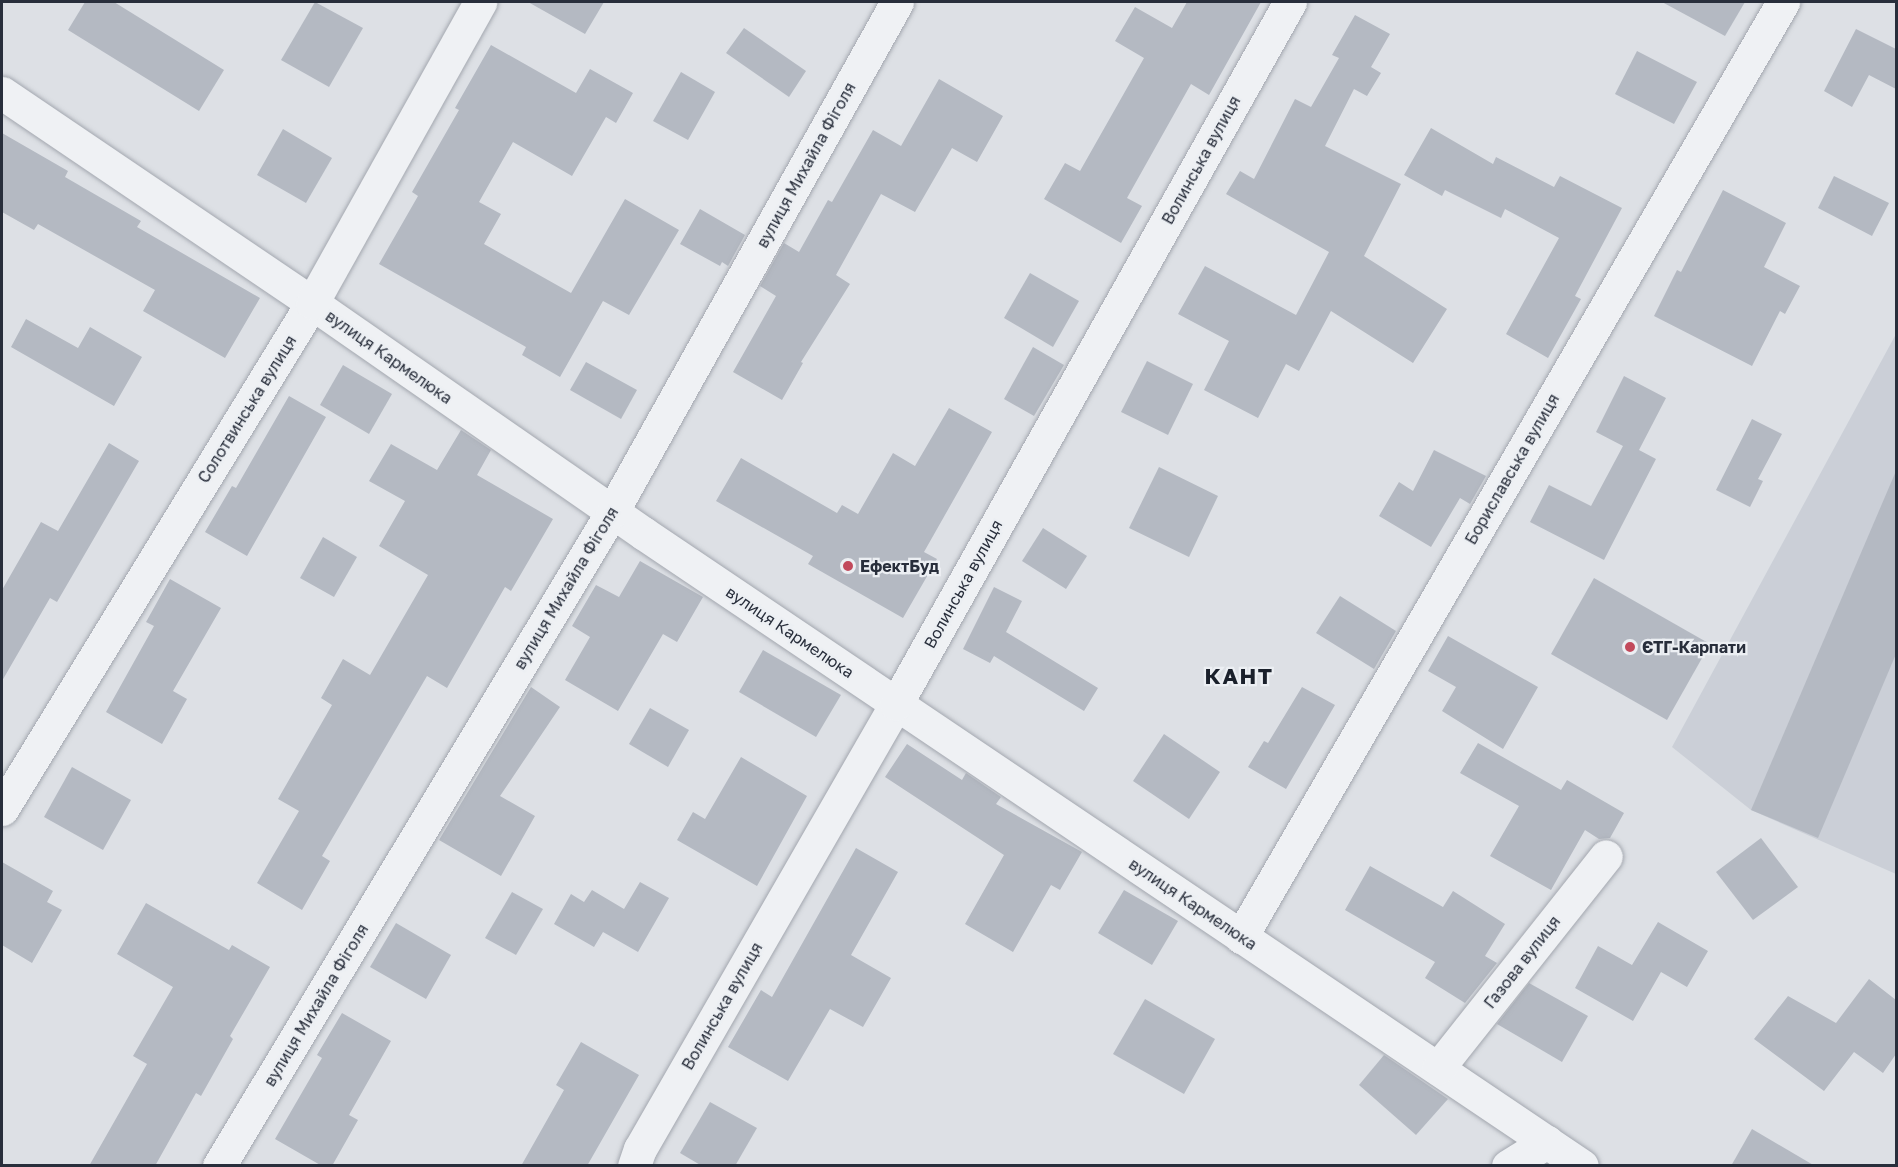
<!DOCTYPE html>
<html>
<head>
<meta charset="utf-8">
<style>
  body { margin:0 }
  #map { position:relative; width:1898px; height:1167px; overflow:hidden; background:#dde0e5; font-family:"Golos Text",sans-serif }
  div>[style] { position:absolute }
  .built>* { inset:0; background:#cbcfd7 }
  .building>* { inset:0; background:#b4b9c2 }
  .roads { filter:drop-shadow(0 0 2px #a3a7af) drop-shadow(0 0 2px #a3a7af) }
  .street>* { height:33px; margin:-16.5px; padding:0 16.5px; transform-origin:16.5px; border-radius:16.5px; background:#eff1f4 }
  .dots>* { width:16px; height:16px; translate:-50% -50%; box-sizing:border-box; border:3px solid #eceff3; border-radius:50% }
  span { translate:-50% -50%; white-space:nowrap; text-align:center; line-height:1.15; -webkit-text-stroke:4.5px #eceff3; paint-order:stroke }
  .street-label { font-size:16px; color:#282e3b }
  .poi-label { font-size:16px; color:#282e3b; font-weight:700 }
  .left { translate:0 -50%; text-align:left }
  .district-label { font-size:22px; color:#1a202b; font-weight:700; letter-spacing:1.5px }
  .frame { position:absolute; inset:0; border:3px solid #282e3b; pointer-events:none }
</style>
</head>
<body>
<div id="map">
  <div class="built">
    <i style="clip-path:polygon(1896px 334px,1896px 874px,1751px 810px,1672px 747px)"></i>
  </div>
  <div class="building">
    <i style="clip-path:polygon(85px 2px,114px 2px,224px 70px,199px 111px,68px 30px)"></i>
    <i style="clip-path:polygon(315px 2px,363px 28px,329px 87px,281px 60px)"></i>
    <i style="clip-path:polygon(528px 2px,604px 2px,585px 34px)"></i>
    <i style="clip-path:polygon(1187px 2px,1261px 2px,1209px 95px,1191px 84px,1127px 198px,1142px 206px,1121px 243px,1044px 199px,1065px 163px,1080px 171px,1144px 58px,1115px 41px,1135px 7px,1172px 28px)"></i>
    <i style="clip-path:polygon(1662px 2px,1745px 2px,1725px 36px)"></i>
    <i style="clip-path:polygon(1355px 15px,1390px 34px,1371px 67px,1381px 73px,1367px 96px,1354px 89px,1325px 146px,1401px 184px,1364px 256px,1447px 309px,1413px 363px,1331px 311px,1299px 371px,1286px 364px,1258px 418px,1204px 390px,1229px 341px,1178px 314px,1205px 266px,1296px 315px,1329px 252px,1226px 194px,1240px 171px,1254px 179px,1295px 99px,1311px 107px,1339px 58px,1332px 55px)"></i>
    <i style="clip-path:polygon(744px 28px,806px 71px,789px 97px,726px 53px)"></i>
    <i style="clip-path:polygon(1856px 29px,1896px 49px,1896px 89px,1869px 75px,1852px 107px,1824px 91px)"></i>
    <i style="clip-path:polygon(491px 45px,576px 93px,590px 69px,633px 93px,616px 123px,606px 117px,572px 176px,513px 142px,479px 202px,501px 214px,484px 244px,571px 293px,625px 199px,679px 230px,629px 315px,603px 301px,560px 377px,522px 355px,526px 347px,379px 264px,418px 196px,412px 192px,459px 110px,455px 108px)"></i>
    <i style="clip-path:polygon(1637px 51px,1697px 82px,1674px 124px,1615px 94px)"></i>
    <i style="clip-path:polygon(681px 72px,715px 92px,688px 140px,653px 121px)"></i>
    <i style="clip-path:polygon(939px 79px,1003px 116px,977px 162px,952px 148px,915px 212px,881px 194px,836px 275px,850px 284px,801px 362px,803px 363px,782px 400px,733px 372px,776px 296px,760px 286px,784px 243px,799px 252px,828px 200px,832px 202px,873px 130px,901px 146px)"></i>
    <i style="clip-path:polygon(1431px 128px,1493px 164px,1496px 157px,1554px 187px,1560px 176px,1622px 208px,1575px 296px,1581px 299px,1548px 358px,1506px 334px,1559px 238px,1505px 209px,1501px 218px,1445px 190px,1442px 196px,1404px 175px)"></i>
    <i style="clip-path:polygon(283px 129px,332px 158px,306px 203px,257px 175px)"></i>
    <i style="clip-path:polygon(2px 133px,68px 171px,65px 177px,141px 221px,137px 227px,260px 298px,225px 358px,143px 311px,155px 290px,38px 224px,34px 230px,2px 212px)"></i>
    <i style="clip-path:polygon(1834px 176px,1889px 203px,1872px 236px,1818px 208px)"></i>
    <i style="clip-path:polygon(1723px 190px,1786px 223px,1764px 267px,1800px 286px,1785px 314px,1780px 311px,1752px 366px,1654px 316px,1677px 270px,1681px 272px)"></i>
    <i style="clip-path:polygon(700px 209px,745px 235px,728px 266px,722px 262px,720px 266px,680px 244px)"></i>
    <i style="clip-path:polygon(1030px 273px,1079px 301px,1053px 347px,1004px 318px)"></i>
    <i style="clip-path:polygon(26px 319px,78px 348px,90px 327px,142px 357px,114px 406px,11px 347px)"></i>
    <i style="clip-path:polygon(1033px 347px,1064px 365px,1034px 416px,1004px 399px)"></i>
    <i style="clip-path:polygon(1147px 361px,1193px 384px,1168px 435px,1121px 412px)"></i>
    <i style="clip-path:polygon(586px 362px,637px 390px,621px 419px,570px 390px)"></i>
    <i style="clip-path:polygon(343px 365px,392px 394px,369px 434px,320px 405px)"></i>
    <i style="clip-path:polygon(1624px 376px,1666px 398px,1639px 450px,1656px 459px,1604px 560px,1530px 522px,1549px 485px,1591px 506px,1623px 446px,1596px 432px)"></i>
    <i style="clip-path:polygon(289px 396px,326px 417px,247px 556px,205px 532px,232px 486px,236px 488px)"></i>
    <i style="clip-path:polygon(949px 408px,992px 432px,924px 552px,937px 559px,903px 618px,808px 564px,813px 556px,716px 501px,741px 458px,837px 513px,842px 505px,858px 514px,893px 453px,915px 466px)"></i>
    <i style="clip-path:polygon(1752px 419px,1782px 434px,1758px 479px,1763px 481px,1750px 507px,1716px 490px)"></i>
    <i style="clip-path:polygon(461px 430px,491px 450px,477px 475px,553px 519px,511px 591px,505px 587px,447px 688px,427px 676px,322px 856px,330px 861px,302px 910px,257px 883px,299px 811px,278px 799px,332px 705px,321px 698px,343px 659px,370px 675px,428px 575px,379px 546px,405px 501px,369px 481px,391px 444px,437px 470px)"></i>
    <i style="clip-path:polygon(109px 443px,139px 461px,57px 602px,50px 598px,2px 681px,2px 590px,41px 522px,58px 531px)"></i>
    <i style="clip-path:polygon(1434px 450px,1486px 476px,1470px 504px,1460px 498px,1431px 547px,1379px 516px,1399px 482px,1413px 491px)"></i>
    <i style="clip-path:polygon(1159px 467px,1218px 496px,1189px 557px,1129px 528px)"></i>
    <i style="clip-path:polygon(1896px 471px,1896px 654px,1818px 838px,1751px 810px)"></i>
    <i style="clip-path:polygon(1043px 528px,1087px 556px,1066px 589px,1022px 561px)"></i>
    <i style="clip-path:polygon(323px 537px,357px 557px,334px 597px,300px 578px)"></i>
    <i style="clip-path:polygon(640px 561px,703px 597px,677px 642px,663px 634px,618px 711px,565px 680px,590px 637px,572px 626px,596px 585px,619px 597px)"></i>
    <i style="clip-path:polygon(1594px 578px,1710px 644px,1667px 720px,1551px 654px)"></i>
    <i style="clip-path:polygon(170px 579px,221px 608px,173px 691px,187px 699px,162px 744px,106px 712px,154px 626px,146px 622px)"></i>
    <i style="clip-path:polygon(994px 587px,1022px 601px,1006px 632px,1098px 688px,1084px 711px,994px 656px,990px 663px,963px 649px)"></i>
    <i style="clip-path:polygon(1340px 596px,1396px 631px,1374px 669px,1316px 633px)"></i>
    <i style="clip-path:polygon(1448px 636px,1538px 687px,1503px 749px,1442px 711px,1456px 687px,1428px 671px)"></i>
    <i style="clip-path:polygon(763px 650px,841px 695px,816px 737px,739px 692px)"></i>
    <i style="clip-path:polygon(531px 687px,560px 707px,500px 796px,535px 816px,501px 876px,439px 840px)"></i>
    <i style="clip-path:polygon(1302px 687px,1335px 705px,1286px 789px,1248px 767px,1264px 741px,1268px 743px)"></i>
    <i style="clip-path:polygon(650px 708px,689px 730px,668px 767px,629px 744px)"></i>
    <i style="clip-path:polygon(1164px 734px,1220px 772px,1189px 819px,1133px 781px)"></i>
    <i style="clip-path:polygon(1478px 743px,1561px 790px,1567px 780px,1624px 813px,1610px 838px,1599px 839px,1585px 830px,1551px 890px,1490px 856px,1519px 806px,1460px 773px)"></i>
    <i style="clip-path:polygon(907px 744px,962px 780px,966px 773px,1001px 797px,996px 804px,1082px 852px,1060px 890px,1051px 885px,1013px 952px,965px 924px,1004px 855px,885px 777px)"></i>
    <i style="clip-path:polygon(741px 757px,807px 796px,757px 886px,677px 840px,693px 812px,705px 819px)"></i>
    <i style="clip-path:polygon(72px 767px,131px 800px,103px 850px,44px 817px)"></i>
    <i style="clip-path:polygon(1761px 838px,1798px 887px,1753px 920px,1716px 872px)"></i>
    <i style="clip-path:polygon(856px 848px,898px 872px,851px 955px,891px 978px,863px 1027px,830px 1009px,788px 1081px,728px 1047px,761px 990px,772px 997px)"></i>
    <i style="clip-path:polygon(2px 862px,53px 891px,47px 902px,62px 910px,32px 963px,2px 945px)"></i>
    <i style="clip-path:polygon(1370px 866px,1443px 907px,1453px 891px,1505px 924px,1485px 956px,1497px 963px,1465px 1003px,1425px 978px,1435px 962px,1345px 910px)"></i>
    <i style="clip-path:polygon(640px 882px,669px 898px,638px 952px,603px 932px,594px 947px,554px 924px,571px 894px,584px 902px,592px 890px,624px 909px)"></i>
    <i style="clip-path:polygon(1124px 890px,1178px 921px,1152px 965px,1098px 933px)"></i>
    <i style="clip-path:polygon(512px 892px,543px 909px,516px 955px,485px 938px)"></i>
    <i style="clip-path:polygon(146px 903px,229px 950px,232px 945px,270px 967px,230px 1036px,233px 1039px,201px 1096px,196px 1093px,155px 1166px,89px 1166px,147px 1064px,133px 1056px,173px 987px,117px 954px)"></i>
    <i style="clip-path:polygon(1658px 922px,1708px 951px,1687px 987px,1661px 972px,1633px 1021px,1575px 988px,1598px 946px,1632px 965px)"></i>
    <i style="clip-path:polygon(396px 923px,451px 955px,426px 999px,370px 967px)"></i>
    <i style="clip-path:polygon(1869px 979px,1896px 1000px,1896px 1054px,1883px 1073px,1854px 1052px,1824px 1091px,1754px 1039px,1788px 996px,1836px 1023px)"></i>
    <i style="clip-path:polygon(1529px 983px,1588px 1016px,1562px 1062px,1497px 1024px)"></i>
    <i style="clip-path:polygon(1145px 999px,1215px 1039px,1184px 1094px,1113px 1054px)"></i>
    <i style="clip-path:polygon(342px 1013px,391px 1041px,349px 1115px,358px 1120px,332px 1166px,322px 1166px,275px 1139px,322px 1058px,317px 1055px)"></i>
    <i style="clip-path:polygon(581px 1042px,639px 1075px,587px 1166px,521px 1166px,564px 1090px,556px 1085px)"></i>
    <i style="clip-path:polygon(1384px 1055px,1448px 1099px,1416px 1135px,1359px 1085px)"></i>
    <i style="clip-path:polygon(710px 1102px,757px 1128px,735px 1166px,702px 1166px,680px 1153px)"></i>
    <i style="clip-path:polygon(1752px 1129px,1815px 1166px,1731px 1166px)"></i>
  </div>
  <div class="roads">
    <div class="street">
      <i style="left:2px;top:93px;width:374px;rotate:34.1deg"></i>
      <i style="left:312px;top:303px;width:403px;rotate:34.8deg"></i>
      <i style="left:643px;top:533px;width:1132px;rotate:33.98deg"></i>
      <i style="left:2px;top:809px;width:593px;rotate:-58.51deg"></i>
      <i style="left:312px;top:303px;width:345px;rotate:-60.8deg"></i>
      <i style="left:1241px;top:937px;width:1081px;rotate:-59.9deg"></i>
      <i style="left:1438px;top:1068px;width:270px;rotate:-51.6deg"></i>
      <i style="left:219px;top:1166px;width:763px;rotate:-59deg"></i>
      <i style="left:612px;top:512px;width:584px;rotate:-60.8deg"></i>
      <i style="left:634px;top:1166px;width:18px;rotate:-71deg"></i>
      <i style="left:640px;top:1149px;width:513px;rotate:-60.09deg"></i>
      <i style="left:896px;top:704px;width:805px;rotate:-60.7deg"></i>
      <i style="left:1508px;top:1166px;width:46px;rotate:-31.6deg"></i>
    </div>
  </div>
  <div class="dots">
    <i style="left:848px;top:566px;background:#c24a5c"></i>
    <i style="left:1630px;top:647px;background:#c24a5c"></i>
  </div>
  <div class="street-label">
    <span style="left:1201px;top:160px;rotate:-61deg">Волинська вулиця</span>
    <span style="left:806px;top:165px;rotate:-61deg">вулиця Михайла Фіголя</span>
    <span style="left:389px;top:357px;rotate:35deg">вулиця Кармелюка</span>
    <span style="left:247px;top:409px;rotate:-58deg">Солотвинська вулиця</span>
    <span style="left:1512px;top:469px;rotate:-60deg">Бориславська вулиця</span>
    <span style="left:963px;top:584px;rotate:-61deg">Волинська вулиця</span>
    <span style="left:566px;top:588px;rotate:-59deg">вулиця Михайла Фіголя</span>
    <span style="left:790px;top:632px;rotate:34deg">вулиця Кармелюка</span>
    <span style="left:1193px;top:904px;rotate:34deg">вулиця Кармелюка</span>
    <span style="left:1522px;top:962px;rotate:-52deg">Газова вулиця</span>
    <span style="left:316px;top:1005px;rotate:-59deg">вулиця Михайла Фіголя</span>
    <span style="left:722px;top:1006px;rotate:-60deg">Волинська вулиця</span>
  </div>
  <div class="poi-label">
    <span class="left" style="left:860px;top:566px">ЕфектБуд</span>
    <span class="left" style="left:1642px;top:647px">ЄТГ-Карпати</span>
  </div>
  <div class="district-label">
    <span style="left:1239px;top:676px">КАНТ</span>
  </div>
  <div class="frame"></div>
</div>
</body>
</html>
